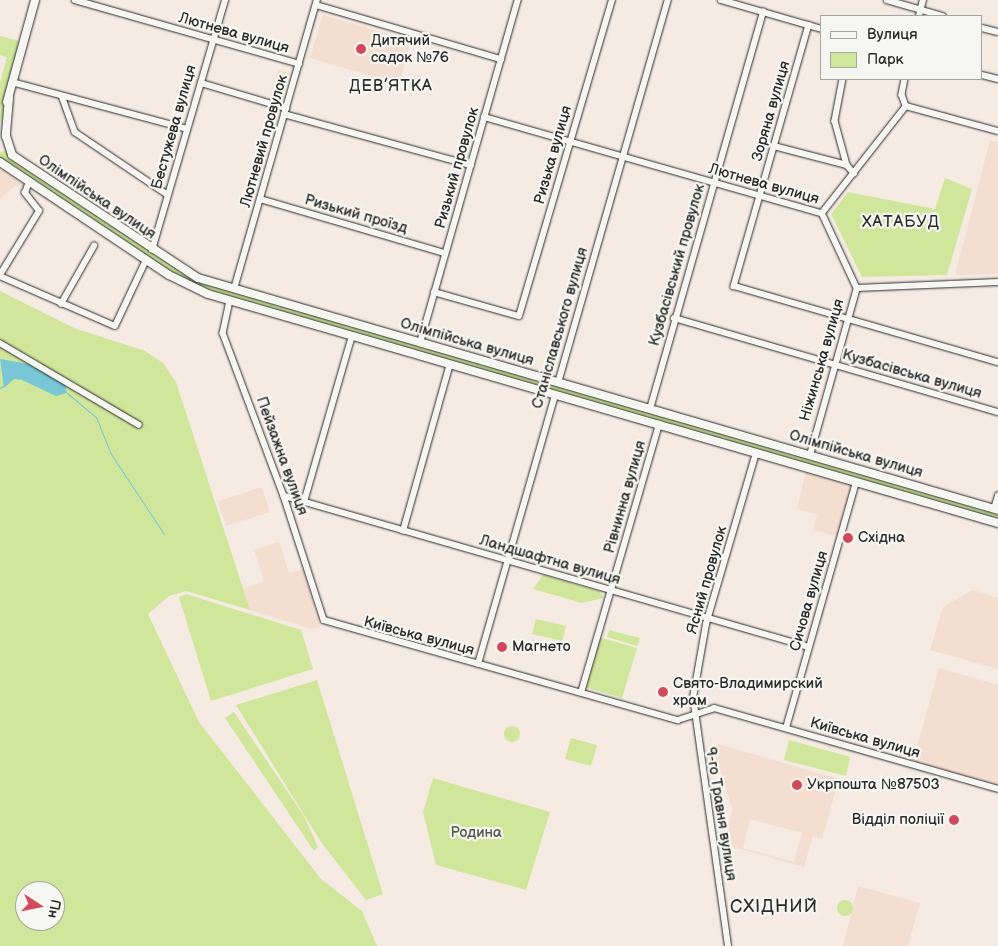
<!DOCTYPE html>
<html>
<head>
<meta charset="utf-8">
<style>
  body { margin:0 }
  #map { position:relative; width:998px; height:946px; overflow:hidden; background:#f5ebe3; font-family:"Balsamiq Sans",sans-serif }
  div>[style] { position:absolute }
  .built>* { inset:0; background:#f4ded0 }
  .green>* { inset:0; background:#d0e69b }
  .round { border-radius:50% }
  .water>* { inset:0; background:#78c6d6 }
  .stream>* { height:1px; margin:-0.5px; padding:0 0.5px; transform-origin:0.5px; border-radius:0.5px; background:#78c6d6 }
  .roads { filter:drop-shadow(0 0 1px #2b2b2b) drop-shadow(0 0 1px #2b2b2b) }
  .minor>* { height:5.5px; margin:-2.75px; padding:0 2.75px; transform-origin:2.75px; border-radius:2.75px; background:#f6f6f2 }
  .major>* { height:8px; margin:-4px; padding:0 4px; transform-origin:4px; border-radius:4px; background:#f6f6f2 }
  .dots>* { width:14px; height:14px; translate:-50% -50%; box-sizing:border-box; border:2px solid #f6f6f2; border-radius:50% }
  span { translate:-50% -50%; white-space:nowrap; text-align:center; line-height:1.15; -webkit-text-stroke:4.5px #f6f6f2; paint-order:stroke }
  .street-label { font-size:15px; color:#2b2b2b }
  .poi-label { font-size:15px; color:#2b2b2b }
  .left { translate:0 -50%; text-align:left }
  .right { translate:-100% -50%; text-align:right }
  .park-label { font-size:15px; color:#545a47 }
  .neighbourhood-label { font-size:16px; color:#2b2b2b; letter-spacing:1px }
  .quarter-label { font-size:18px; color:#2b2b2b; letter-spacing:1px }
  .legend { position:absolute; left:820px; top:15px; width:162px; height:65px; box-sizing:border-box; background:#f6f6f2; border:1px solid #a5a5a2; margin:0; padding:6px 9px; list-style:none; font-size:15px; color:#2b2b2b }
  .legend li { display:flex; align-items:center; gap:10px; height:25px }
  .legend b { width:25px; border:1px solid #a5a5a2 }
  .north { position:absolute; left:15px; top:881px; width:50px; height:50px; box-sizing:border-box; background:#f6f6f2; border:1px solid #a5a5a2; border-radius:50%; rotate:101deg; font-size:14px; font-weight:700; line-height:20px; text-align:center; color:#2b2b2b }
  .north::after { content:''; display:block; margin:auto; width:18px; height:22px; background:#d1495b; clip-path:polygon(50% 0,100% 100%,50% 72%,0 100%) }
</style>
</head>
<body>
<div id="map">
  <div class="built">
    <i style="clip-path:polygon(323px 15px,411px 41px,399px 84px,310px 58px)"></i>
    <i style="clip-path:polygon(278px 70px,290px 73px,281px 104px,269px 101px)"></i>
    <i style="clip-path:polygon(990px 140px,998px 142px,998px 274px,955px 275px)"></i>
    <i style="clip-path:polygon(0 169px,28px 188px,15px 186px,0 199px)"></i>
    <i style="clip-path:polygon(806px 471px,852px 484px,837px 536px,813px 530px,817px 514px,797px 509px)"></i>
    <i style="clip-path:polygon(262px 487px,270px 512px,226px 526px,218px 501px)"></i>
    <i style="clip-path:polygon(279px 542px,289px 573px,304px 569px,320px 627px,311px 629px,250px 610px,243px 589px,264px 581px,254px 550px)"></i>
    <i style="clip-path:polygon(973px 590px,998px 598px,998px 669px,930px 650px,943px 607px)"></i>
    <i style="clip-path:polygon(939px 668px,998px 685px,998px 785px,913px 761px)"></i>
    <i style="clip-path:polygon(evenodd,718px 744px,839px 779px,822px 839px,813px 836px,804px 867px,726px 845px,732px 807px,713px 749px,718px 744px,750px 819px,802px 833px,794px 862px,743px 848px,750px 819px)"></i>
    <i style="clip-path:polygon(858px 886px,920px 903px,908px 946px,843px 946px)"></i>
  </div>
  <div class="green">
    <i style="clip-path:polygon(0 36px,23px 42px,0 125px,0 83px,7px 57px,0 55px)"></i>
    <i style="clip-path:polygon(9px 150px,190px 274px,998px 510px,998px 523px,197px 290px,0 162px,0 152px)"></i>
    <i style="clip-path:polygon(945px 178px,972px 189px,947px 275px,862px 277px,831px 214px,848px 192px,935px 209px)"></i>
    <i style="clip-path:polygon(evenodd,0 291px,74px 328px,145px 351px,163px 363px,176px 382px,250px 610px,186px 591px,169px 596px,148px 614px,199px 722px,321px 879px,362px 911px,377px 946px,0 946px,0 291px,25px 891px,55px 891px,55px 921px,25px 921px,25px 891px)"></i>
    <i style="clip-path:polygon(543px 575px,599px 591px,604px 598px,582px 603px,533px 589px)"></i>
    <i style="clip-path:polygon(186px 594px,301px 630px,313px 669px,211px 701px,179px 597px)"></i>
    <i style="clip-path:polygon(536px 619px,566px 626px,562px 641px,532px 634px)"></i>
    <i style="clip-path:polygon(609px 630px,640px 638px,637px 646px,607px 637px)"></i>
    <i style="clip-path:polygon(599px 637px,637px 648px,622px 698px,584px 687px)"></i>
    <i style="clip-path:polygon(317px 680px,383px 894px,366px 900px,321px 842px,236px 705px)"></i>
    <i style="clip-path:polygon(234px 712px,304px 816px,318px 847px,314px 851px,225px 718px)"></i>
    <i class="round" style="left:504px;top:726px;width:16px;height:16px"></i>
    <i style="clip-path:polygon(571px 738px,597px 745px,591px 766px,565px 759px)"></i>
    <i style="clip-path:polygon(789px 740px,850px 757px,846px 776px,784px 760px)"></i>
    <i style="clip-path:polygon(433px 778px,550px 812px,526px 890px,436px 865px,423px 812px)"></i>
    <i class="round" style="left:837px;top:900px;width:16px;height:16px"></i>
  </div>
  <div class="water">
    <i style="clip-path:polygon(0 359px,29px 364px,65px 383px,67px 393px,56px 396px,22px 380px,14px 379px,4px 388px)"></i>
  </div>
  <div class="stream">
    <i style="left:0;top:388px;width:5px;rotate:-37deg"></i>
    <i style="left:67px;top:393px;width:38px;rotate:40deg"></i>
    <i style="left:96px;top:417px;width:40px;rotate:68deg"></i>
    <i style="left:111px;top:454px;width:96px;rotate:56.5deg"></i>
  </div>
  <div class="roads">
    <div class="minor">
      <i style="left:75px;top:0;width:233px;rotate:15.9deg"></i>
      <i style="left:721px;top:0;width:105px;rotate:16deg"></i>
      <i style="left:887px;top:0;width:58px;rotate:15.9deg"></i>
      <i style="left:316px;top:5px;width:193px;rotate:16.3deg"></i>
      <i style="left:919px;top:16px;width:16px;rotate:-76deg"></i>
      <i style="left:809px;top:25px;width:272px;rotate:106deg"></i>
      <i style="left:734px;top:286px;width:275px;rotate:16.1deg"></i>
      <i style="left:982px;top:28px;width:16px;rotate:14deg"></i>
      <i style="left:982px;top:75px;width:16px;rotate:14deg"></i>
      <i style="left:843px;top:79px;width:43px;rotate:100.8deg"></i>
      <i style="left:835px;top:121px;width:46px;rotate:74.7deg"></i>
      <i style="left:847px;top:165px;width:11px;rotate:49deg"></i>
      <i style="left:905px;top:79px;width:16px;rotate:101deg"></i>
      <i style="left:902px;top:95px;width:12px;rotate:70deg"></i>
      <i style="left:12px;top:82px;width:181px;rotate:15deg"></i>
      <i style="left:201px;top:83px;width:89px;rotate:16.4deg"></i>
      <i style="left:62px;top:96px;width:38px;rotate:70deg"></i>
      <i style="left:75px;top:132px;width:112px;rotate:34.1deg"></i>
      <i style="left:906px;top:106px;width:95px;rotate:15.2deg"></i>
      <i style="left:284px;top:114px;width:194px;rotate:15.3deg"></i>
      <i style="left:484px;top:117px;width:351px;rotate:15.9deg"></i>
      <i style="left:822px;top:213px;width:83px;rotate:65deg"></i>
      <i style="left:774px;top:146px;width:75px;rotate:14.6deg"></i>
      <i style="left:260px;top:199px;width:193px;rotate:16.3deg"></i>
      <i style="left:822px;top:213px;width:136px;rotate:-51.9deg"></i>
      <i style="left:152px;top:250px;width:260px;rotate:-73.7deg"></i>
      <i style="left:0;top:275px;width:75px;rotate:-58.6deg"></i>
      <i style="left:39px;top:211px;width:23px;rotate:-128deg"></i>
      <i style="left:25px;top:193px;width:12px;rotate:-70deg"></i>
      <i style="left:0;top:276px;width:125px;rotate:23.5deg"></i>
      <i style="left:115px;top:326px;width:73px;rotate:-64.8deg"></i>
      <i style="left:857px;top:288px;width:141px;rotate:-2.4deg"></i>
      <i style="left:234px;top:289px;width:301px;rotate:-74deg"></i>
      <i style="left:434px;top:292px;width:88px;rotate:15.8deg"></i>
      <i style="left:519px;top:316px;width:329px;rotate:-73.6deg"></i>
      <i style="left:230px;top:301px;width:33px;rotate:102deg"></i>
      <i style="left:223px;top:333px;width:174px;rotate:69.5deg"></i>
      <i style="left:284px;top:496px;width:130px;rotate:72.1deg"></i>
      <i style="left:324px;top:620px;width:368px;rotate:15.8deg"></i>
      <i style="left:678px;top:720px;width:38px;rotate:-18deg"></i>
      <i style="left:714px;top:708px;width:295px;rotate:15.9deg"></i>
      <i style="left:61px;top:304px;width:67px;rotate:-60.4deg"></i>
      <i style="left:674px;top:318px;width:337px;rotate:16.2deg"></i>
      <i style="left:0;top:343px;width:161px;rotate:30.5deg"></i>
      <i style="left:420px;top:343px;width:357px;rotate:-74.1deg"></i>
      <i style="left:558px;top:383px;width:398px;rotate:-74deg"></i>
      <i style="left:650px;top:409px;width:413px;rotate:-74.1deg"></i>
      <i style="left:810px;top:455px;width:173px;rotate:-74.3deg"></i>
      <i style="left:284px;top:496px;width:546px;rotate:16.05deg"></i>
      <i style="left:304px;top:502px;width:173px;rotate:-73.9deg"></i>
      <i style="left:994px;top:509px;width:14px;rotate:-73deg"></i>
      <i style="left:403px;top:531px;width:173px;rotate:-74.3deg"></i>
      <i style="left:478px;top:664px;width:280px;rotate:-74deg"></i>
      <i style="left:581px;top:693px;width:280px;rotate:-73.8deg"></i>
      <i style="left:786px;top:728px;width:256px;rotate:-74.1deg"></i>
      <i style="left:728px;top:946px;width:250px;rotate:-98deg"></i>
      <i style="left:693px;top:698px;width:75px;rotate:-80deg"></i>
      <i style="left:706px;top:624px;width:178px;rotate:-73.7deg"></i>
    </div>
    <div class="major">
      <i style="left:9px;top:98px;width:38px;rotate:95deg"></i>
      <i style="left:6px;top:136px;width:20px;rotate:72deg"></i>
      <i style="left:12px;top:155px;width:223px;rotate:33.5deg"></i>
      <i style="left:198px;top:278px;width:833px;rotate:16.17deg"></i>
      <i style="left:7px;top:102px;width:106px;rotate:-74.6deg"></i>
      <i style="left:0;top:162px;width:203px;rotate:33.8deg"></i>
      <i style="left:169px;top:275px;width:43px;rotate:26deg"></i>
      <i style="left:208px;top:294px;width:823px;rotate:16.17deg"></i>
    </div>
  </div>
  <div class="dots">
    <i style="left:361px;top:49px;background:#d1495b"></i>
    <i style="left:848px;top:538px;background:#d1495b"></i>
    <i style="left:502px;top:647px;background:#d1495b"></i>
    <i style="left:663px;top:692px;background:#d1495b"></i>
    <i style="left:797px;top:785px;background:#d1495b"></i>
    <i style="left:954px;top:820px;background:#d1495b"></i>
  </div>
  <div class="street-label">
    <span style="left:234px;top:33px;rotate:16deg">Лютнева вулиця</span>
    <span style="left:771px;top:111px;rotate:-74deg">Зоряна вулиця</span>
    <span style="left:174px;top:127px;rotate:-74deg">Бестужева вулиця</span>
    <span style="left:264px;top:141px;rotate:-74deg">Лютневий провулок</span>
    <span style="left:553px;top:155px;rotate:-74deg">Ризька вулиця</span>
    <span style="left:457px;top:168px;rotate:-74deg">Ризький провулок</span>
    <span style="left:764px;top:184px;rotate:16deg">Лютнева вулиця</span>
    <span style="left:97px;top:197px;rotate:34deg">Олімпійська вулиця</span>
    <span style="left:356px;top:214px;rotate:16deg">Ризький проїзд</span>
    <span style="left:677px;top:265px;rotate:-74deg">Кузбасівський провулок</span>
    <span style="left:560px;top:328px;rotate:-74deg">Станіславського вулиця</span>
    <span style="left:467px;top:342px;rotate:16deg">Олімпійська вулиця</span>
    <span style="left:822px;top:360px;rotate:-74deg">Ніжинська вулиця</span>
    <span style="left:912px;top:374px;rotate:16deg">Кузбасівська вулиця</span>
    <span style="left:856px;top:454px;rotate:16deg">Олімпійська вулиця</span>
    <span style="left:282px;top:456px;rotate:70deg">Пейзажна вулиця</span>
    <span style="left:625px;top:497px;rotate:-74deg">Рівнинна вулиця</span>
    <span style="left:550px;top:560px;rotate:16deg">Ландшафтна вулиця</span>
    <span style="left:707px;top:580px;rotate:-74deg">Ясний провулок</span>
    <span style="left:809px;top:601px;rotate:-74deg">Сичова вулиця</span>
    <span style="left:419px;top:636px;rotate:15deg">Київська вулиця</span>
    <span style="left:865px;top:738px;rotate:16deg">Київська вулиця</span>
    <span style="left:721px;top:814px;rotate:81deg">9-го Травня вулиця</span>
  </div>
  <div class="poi-label">
    <span class="left" style="left:371px;top:49px">Дитячий<br>садок №76</span>
    <span class="left" style="left:858px;top:538px">Східна</span>
    <span class="left" style="left:512px;top:647px">Магнето</span>
    <span class="left" style="left:673px;top:692px">Свято-Владимирский<br>храм</span>
    <span class="left" style="left:807px;top:785px">Укрпошта №87503</span>
    <span class="right" style="left:944px;top:820px">Відділ поліції</span>
  </div>
  <div class="park-label">
    <span style="left:476px;top:833px">Родина</span>
  </div>
  <div class="neighbourhood-label">
    <span style="left:391px;top:87px">ДЕВ’ЯТКА</span>
    <span style="left:901px;top:223px">ХАТАБУД</span>
  </div>
  <div class="quarter-label">
    <span style="left:774px;top:907px">СХІДНИЙ</span>
  </div>
  <ul class="legend">
  <li><b style="height:6px;background:#f6f6f2"></b>Вулиця</li>
  <li><b style="height:14px;background:#d0e69b"></b>Парк</li>
  </ul>
  <div class="north">Пн</div>
</div>
</body>
</html>
